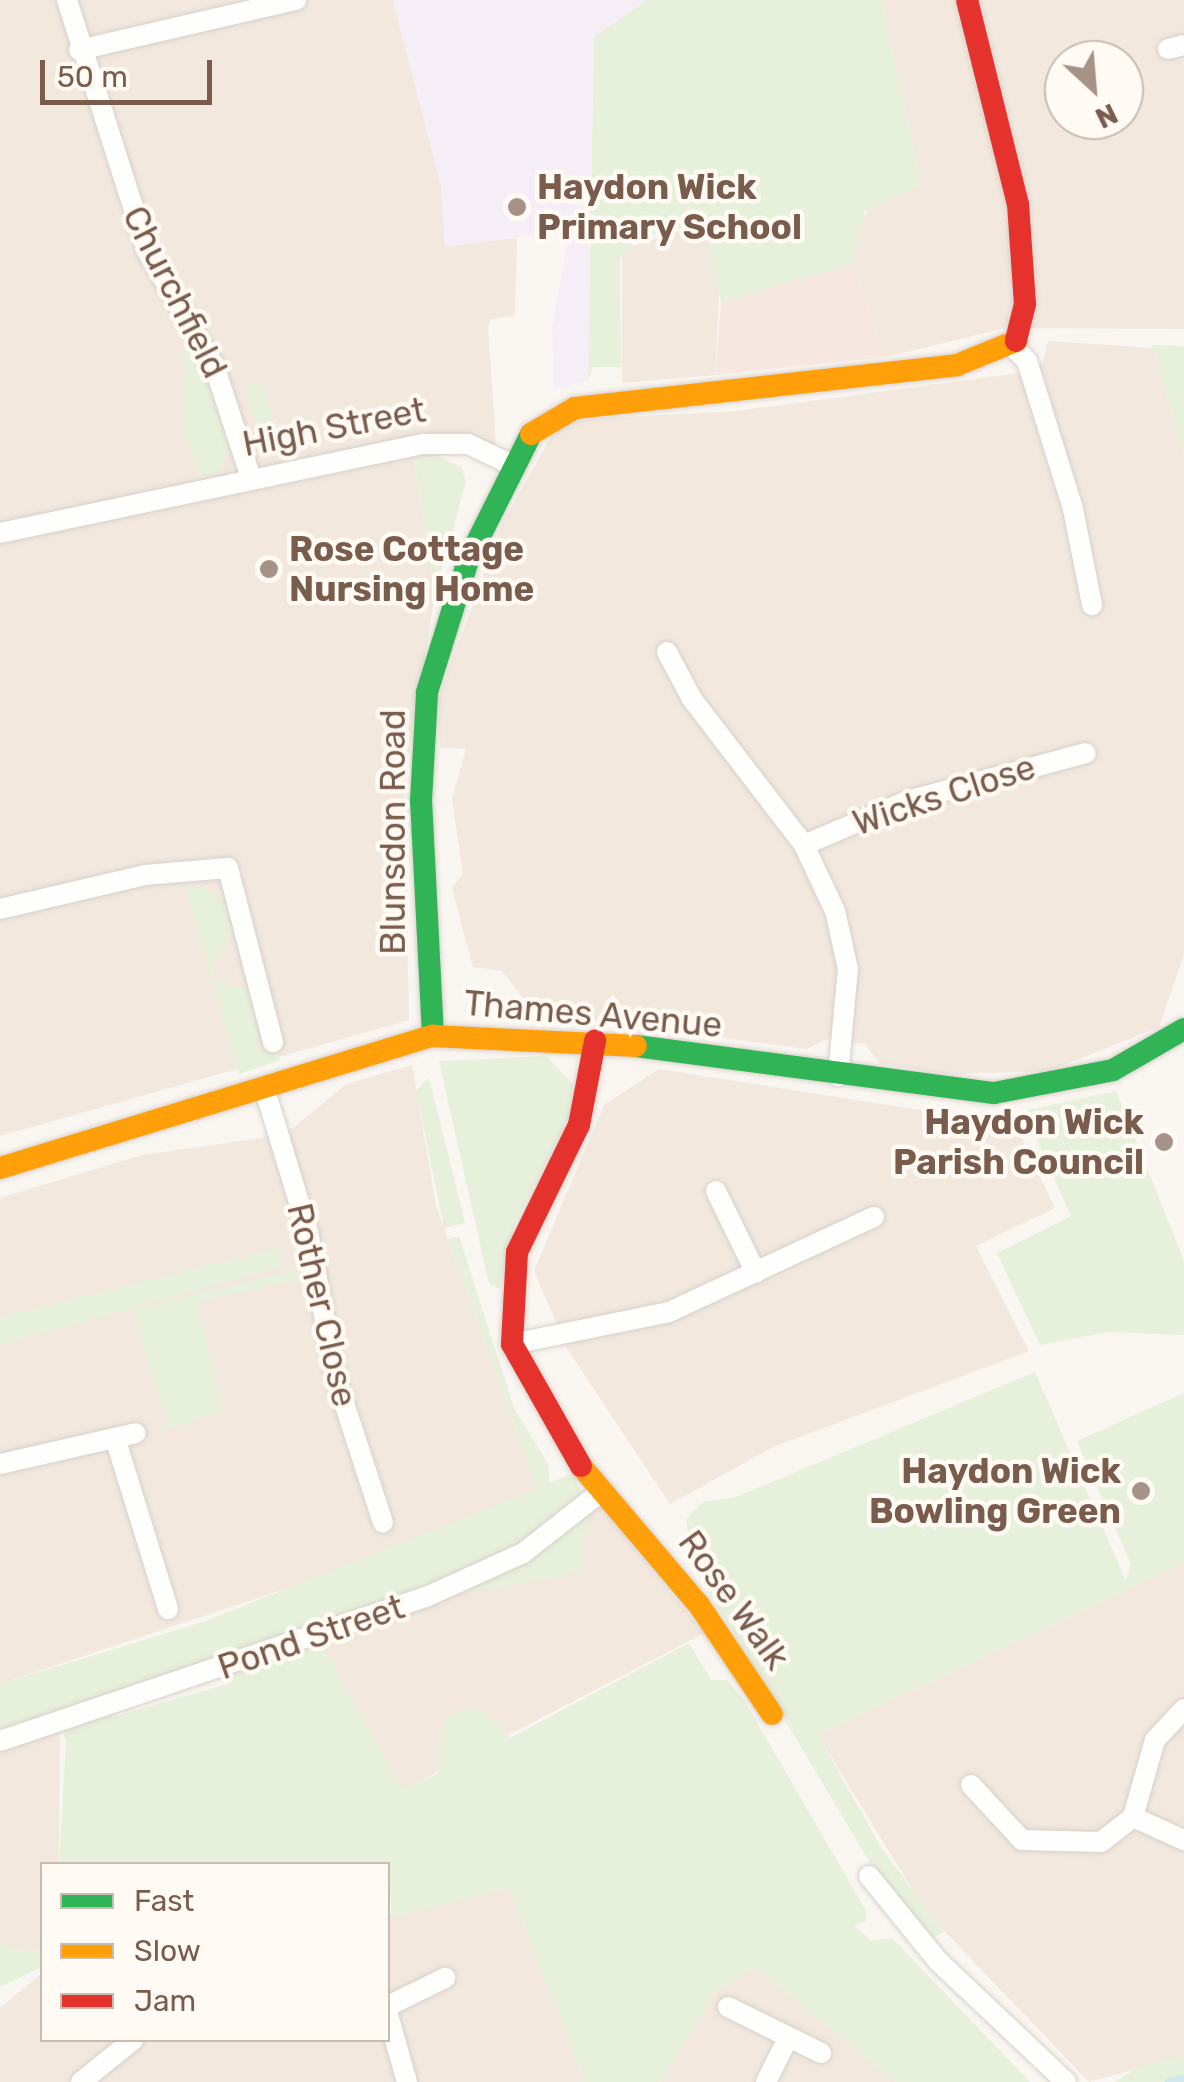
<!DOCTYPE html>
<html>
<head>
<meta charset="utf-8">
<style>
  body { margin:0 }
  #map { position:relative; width:1184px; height:2082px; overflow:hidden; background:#f9f5f0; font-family:Rubik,sans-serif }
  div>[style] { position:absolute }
  .residential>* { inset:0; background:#f2e8de }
  .commercial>* { inset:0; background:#f6e8e1 }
  .education>* { inset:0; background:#f6eef6 }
  .green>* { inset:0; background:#e7f0db }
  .stream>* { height:8px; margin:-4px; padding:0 4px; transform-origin:4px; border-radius:4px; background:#d0e8ea }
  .roads { filter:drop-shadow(0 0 2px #d7d1cb) drop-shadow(0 0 2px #d7d1cb) }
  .street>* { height:20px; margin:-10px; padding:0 10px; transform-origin:10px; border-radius:10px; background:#fefefd }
  .fast>* { height:22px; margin:-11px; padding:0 11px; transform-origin:11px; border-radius:11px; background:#30b455 }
  .slow>* { height:22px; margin:-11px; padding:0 11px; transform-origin:11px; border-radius:11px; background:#ff9f0a }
  .jam>* { height:22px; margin:-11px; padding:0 11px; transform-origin:11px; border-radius:11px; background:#e5322d }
  .dots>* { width:28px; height:28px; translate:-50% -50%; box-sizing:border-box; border:5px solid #fffaf3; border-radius:50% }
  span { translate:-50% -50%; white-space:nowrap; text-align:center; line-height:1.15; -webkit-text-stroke:9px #fffaf3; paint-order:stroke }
  .poi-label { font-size:35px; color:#7a5c4d; font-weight:700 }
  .left { translate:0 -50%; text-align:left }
  .right { translate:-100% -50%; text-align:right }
  .street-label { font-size:35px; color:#7a5c4d }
  .legend { position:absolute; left:40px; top:1862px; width:350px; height:180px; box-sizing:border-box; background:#fffaf3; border:2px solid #cabbb1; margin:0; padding:12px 18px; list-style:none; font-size:30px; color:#7a5c4d }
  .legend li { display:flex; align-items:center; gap:20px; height:50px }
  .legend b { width:50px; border:2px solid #cabbb1 }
  .north { position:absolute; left:1044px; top:40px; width:100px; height:100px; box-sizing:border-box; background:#fffaf3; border:2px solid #cabbb1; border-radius:50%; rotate:154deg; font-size:28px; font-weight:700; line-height:40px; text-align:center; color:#7a5c4d }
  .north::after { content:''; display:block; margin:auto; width:35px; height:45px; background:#a69286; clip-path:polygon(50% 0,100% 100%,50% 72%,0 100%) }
  .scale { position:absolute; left:40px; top:60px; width:172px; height:45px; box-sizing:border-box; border:5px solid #7a5c4d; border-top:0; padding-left:12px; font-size:30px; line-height:35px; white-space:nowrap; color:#7a5c4d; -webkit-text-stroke:8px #fffaf3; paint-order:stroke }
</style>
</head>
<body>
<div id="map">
  <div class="residential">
    <i style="clip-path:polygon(0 0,393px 0,441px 186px,445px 246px,517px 238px,515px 316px,491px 319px,488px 328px,496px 443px,414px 461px,435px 595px,404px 781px,409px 1020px,0 1136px)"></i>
    <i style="clip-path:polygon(evenodd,882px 0,1184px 0,1184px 329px,1006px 328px,885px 357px,854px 264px,857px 229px,869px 208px,921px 184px,882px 0,1064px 60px,1124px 60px,1124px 120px,1064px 120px,1064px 60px)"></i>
    <i style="clip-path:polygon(704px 222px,720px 274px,715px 375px,622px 383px,622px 250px)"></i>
    <i style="clip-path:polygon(1048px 341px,1153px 348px,1184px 456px,1184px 955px,1159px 1027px,1049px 1071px,946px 1074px,879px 1063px,865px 1044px,827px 1039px,806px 1049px,534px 1012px,502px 971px,473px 967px,452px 888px,463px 874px,452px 799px,466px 749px,440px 748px,438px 699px,502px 524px,553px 433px,572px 420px,735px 411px,1020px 373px,1042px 364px)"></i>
    <i style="clip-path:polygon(412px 1065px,436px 1206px,537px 1489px,410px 1547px,0 1684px,0 1198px,142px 1155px,262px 1138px,293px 1128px,346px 1084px)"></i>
    <i style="clip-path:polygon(659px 1069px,926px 1111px,1010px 1114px,1055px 1208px,976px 1246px,1029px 1351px,773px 1447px,670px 1504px,568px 1350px,534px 1271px,604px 1105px)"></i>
    <i style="clip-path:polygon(595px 1500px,704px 1633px,403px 1790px,317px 1647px)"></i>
    <i style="clip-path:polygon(1184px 1563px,1184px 2056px,1089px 2082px,926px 1912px,818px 1735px)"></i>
    <i style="clip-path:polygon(60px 1726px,59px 1864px,42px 1864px,42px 1946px,32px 1953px,0 1945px,0 1746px)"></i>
    <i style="clip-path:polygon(509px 1888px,585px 2082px,0 2082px,0 2008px,42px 1973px,42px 2040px,388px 2040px,388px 1914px)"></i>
    <i style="clip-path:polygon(754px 1966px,896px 2082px,661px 2082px,714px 1994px)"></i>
  </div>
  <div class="commercial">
    <i style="clip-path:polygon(854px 264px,885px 357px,715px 375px,721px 302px)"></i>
  </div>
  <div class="education">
    <i style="clip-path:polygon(393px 0,646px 0,594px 38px,588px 381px,554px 389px,552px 328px,570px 229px,445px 247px,441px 186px)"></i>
  </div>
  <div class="green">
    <i style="clip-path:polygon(646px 0,882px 0,921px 184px,865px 211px,854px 264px,721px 302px,704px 223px,638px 238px,620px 258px,621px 367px,593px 367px,588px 381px,594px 37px)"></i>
    <i style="clip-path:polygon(185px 338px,233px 439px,219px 472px,200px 477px,183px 430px)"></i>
    <i style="clip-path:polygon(1152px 345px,1184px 346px,1184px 456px,1153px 348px)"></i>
    <i style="clip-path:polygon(262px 382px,281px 441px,256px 429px,244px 386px)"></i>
    <i style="clip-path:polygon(438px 456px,461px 467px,466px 481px,435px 595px,414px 460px)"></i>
    <i style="clip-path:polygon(205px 886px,223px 901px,233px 935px,212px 964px,216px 980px,254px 992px,259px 1052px,277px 1048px,280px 1060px,239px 1074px,185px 887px)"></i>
    <i style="clip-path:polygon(546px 1056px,573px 1085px,568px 1120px,515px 1222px,499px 1289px,489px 1284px,439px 1061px)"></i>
    <i style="clip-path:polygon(429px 1078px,465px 1223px,444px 1228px,416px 1090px)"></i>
    <i style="clip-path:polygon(1116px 1091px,1184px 1261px,1184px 1335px,1108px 1332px,1040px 1345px,997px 1253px,1071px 1216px,1024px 1111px)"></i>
    <i style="clip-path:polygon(evenodd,459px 1236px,514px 1408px,548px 1464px,550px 1483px,573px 1473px,589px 1514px,582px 1568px,569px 1575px,460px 1594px,434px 1586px,317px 1635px,403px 1789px,439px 1773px,444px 1721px,459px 1709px,485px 1711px,510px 1738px,689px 1643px,711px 1680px,727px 1680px,744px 1700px,865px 1909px,867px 1921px,854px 1925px,871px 1941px,892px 1938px,1030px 2082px,896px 2082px,754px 1966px,714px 1994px,661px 2082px,585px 2082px,509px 1888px,392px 1918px,388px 1864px,59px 1864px,66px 1740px,61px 1727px,0 1746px,0 1684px,203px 1622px,537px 1489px,448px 1239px,459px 1236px,226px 1673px,227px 1684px,113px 1717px,111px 1710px,226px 1673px)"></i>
    <i style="clip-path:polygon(278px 1248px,283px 1266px,0 1345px,0 1317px)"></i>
    <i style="clip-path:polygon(296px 1270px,297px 1280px,198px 1302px,223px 1411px,158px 1432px,167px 1423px,133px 1310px)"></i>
    <i style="clip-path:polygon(1035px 1372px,1126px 1581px,1131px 1564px,1077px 1441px,1184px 1393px,1184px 1563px,818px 1735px,882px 1849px,944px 1932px,931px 1939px,875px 1871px,692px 1564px,686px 1519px,703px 1502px,736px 1497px)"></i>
    <i style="clip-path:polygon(0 1945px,33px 1953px,42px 1946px,42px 1967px,0 1987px)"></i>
    <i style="clip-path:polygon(1184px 2056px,1184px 2082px,1115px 2082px,1138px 2067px)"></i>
  </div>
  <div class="stream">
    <i style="left:1169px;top:2082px;width:16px;rotate:-15deg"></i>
  </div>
  <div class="roads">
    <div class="street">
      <i style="left:67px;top:0;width:263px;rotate:72.3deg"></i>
      <i style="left:147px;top:251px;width:132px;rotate:59.6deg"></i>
      <i style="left:214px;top:365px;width:119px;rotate:71.9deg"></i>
      <i style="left:1168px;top:49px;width:16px;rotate:-14deg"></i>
      <i style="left:79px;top:50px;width:223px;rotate:-13deg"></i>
      <i style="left:1013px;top:347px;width:20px;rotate:45deg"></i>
      <i style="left:1027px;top:361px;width:155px;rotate:72.7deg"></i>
      <i style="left:1073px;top:509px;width:98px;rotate:78.8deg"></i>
      <i style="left:0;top:533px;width:433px;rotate:-11.9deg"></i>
      <i style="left:424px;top:444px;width:44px"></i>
      <i style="left:468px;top:444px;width:44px;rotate:25.4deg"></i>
      <i style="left:667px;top:652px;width:53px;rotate:62deg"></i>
      <i style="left:692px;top:699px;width:184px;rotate:52.5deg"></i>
      <i style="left:0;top:909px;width:149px;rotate:-13.2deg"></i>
      <i style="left:145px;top:875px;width:83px;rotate:-4.8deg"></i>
      <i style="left:228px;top:868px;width:180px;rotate:75.5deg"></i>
      <i style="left:838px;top:1076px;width:107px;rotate:-84.7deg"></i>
      <i style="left:848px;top:969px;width:59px;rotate:-102.6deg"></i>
      <i style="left:835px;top:911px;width:73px;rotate:-115.2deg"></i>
      <i style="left:804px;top:845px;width:112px;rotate:-23.1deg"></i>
      <i style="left:907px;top:801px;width:185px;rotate:-15deg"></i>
      <i style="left:264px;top:1087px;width:152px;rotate:73.1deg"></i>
      <i style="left:308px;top:1232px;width:149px;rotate:79.1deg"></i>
      <i style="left:336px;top:1378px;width:152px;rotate:72deg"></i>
      <i style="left:716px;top:1191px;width:91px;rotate:64deg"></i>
      <i style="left:512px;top:1344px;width:160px;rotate:-11.5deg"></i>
      <i style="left:669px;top:1312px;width:226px;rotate:-24.9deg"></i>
      <i style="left:116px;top:1441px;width:176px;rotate:72.8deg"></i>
      <i style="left:0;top:1464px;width:139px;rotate:-12.8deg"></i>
      <i style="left:0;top:1741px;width:450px;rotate:-18.7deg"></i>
      <i style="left:426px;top:1597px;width:107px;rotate:-24.4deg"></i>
      <i style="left:523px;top:1553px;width:100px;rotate:-38.1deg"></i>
      <i style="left:971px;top:1785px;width:75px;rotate:47.2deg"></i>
      <i style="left:1022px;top:1840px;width:79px;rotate:1.5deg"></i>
      <i style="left:1101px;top:1842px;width:41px;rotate:-38deg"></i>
      <i style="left:1133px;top:1817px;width:80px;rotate:-74.1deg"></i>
      <i style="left:1155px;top:1740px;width:42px;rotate:-46.9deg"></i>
      <i style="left:1133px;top:1817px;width:56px;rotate:24.3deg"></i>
      <i style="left:869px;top:1876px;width:109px;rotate:50.9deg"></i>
      <i style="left:938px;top:1961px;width:176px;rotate:43.4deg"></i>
      <i style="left:388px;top:2006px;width:64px;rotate:-26.2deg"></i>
      <i style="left:728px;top:2007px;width:104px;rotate:26.3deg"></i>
      <i style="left:388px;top:2015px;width:70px;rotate:74.2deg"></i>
      <i style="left:81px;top:2082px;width:67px;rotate:-38.9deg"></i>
      <i style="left:766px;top:2082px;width:47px;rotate:-63.4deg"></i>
    </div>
    <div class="fast">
      <i style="left:433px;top:1036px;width:235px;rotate:-92.9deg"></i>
      <i style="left:421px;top:801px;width:109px;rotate:-86.8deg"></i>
      <i style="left:427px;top:692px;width:138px;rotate:-72.7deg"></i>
      <i style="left:468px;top:560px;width:141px;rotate:-63.4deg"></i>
      <i style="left:636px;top:1046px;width:361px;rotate:7.5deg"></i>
      <i style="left:994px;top:1093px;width:121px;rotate:-10.9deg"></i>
      <i style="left:1113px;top:1070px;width:82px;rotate:-30deg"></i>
    </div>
    <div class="slow">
      <i style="left:531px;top:434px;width:51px;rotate:-30.6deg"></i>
      <i style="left:575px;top:408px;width:384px;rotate:-6.4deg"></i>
      <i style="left:957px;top:365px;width:64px;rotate:-22.1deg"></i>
      <i style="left:0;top:1168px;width:453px;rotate:-17deg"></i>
      <i style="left:433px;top:1036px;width:203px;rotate:2.8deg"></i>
      <i style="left:581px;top:1466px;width:182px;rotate:49.7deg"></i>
      <i style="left:699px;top:1605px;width:131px;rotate:56.2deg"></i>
    </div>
    <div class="jam">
      <i style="left:967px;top:0;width:210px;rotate:76deg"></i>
      <i style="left:1018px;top:204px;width:100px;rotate:86deg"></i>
      <i style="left:1025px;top:304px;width:38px;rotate:104deg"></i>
      <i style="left:581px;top:1466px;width:140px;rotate:-119.5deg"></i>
      <i style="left:512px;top:1344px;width:92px;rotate:-86.9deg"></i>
      <i style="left:517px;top:1252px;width:141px;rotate:-64deg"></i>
      <i style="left:579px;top:1125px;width:86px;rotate:-79.2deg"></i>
    </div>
  </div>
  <div class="dots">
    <i style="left:517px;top:207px;background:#a69286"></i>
    <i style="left:269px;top:569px;background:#a69286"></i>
    <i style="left:1164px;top:1142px;background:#a69286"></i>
    <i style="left:1141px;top:1491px;background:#a69286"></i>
  </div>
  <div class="poi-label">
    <span class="left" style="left:537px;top:207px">Haydon Wick<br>Primary School</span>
    <span class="left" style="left:289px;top:569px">Rose Cottage<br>Nursing Home</span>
    <span class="right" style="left:1144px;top:1142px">Haydon Wick<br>Parish Council</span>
    <span class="right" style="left:1121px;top:1491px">Haydon Wick<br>Bowling Green</span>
  </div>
  <div class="street-label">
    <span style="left:175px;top:292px;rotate:63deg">Churchfield</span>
    <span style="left:334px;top:427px;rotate:-11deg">High Street</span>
    <span style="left:944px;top:795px;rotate:-18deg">Wicks Close</span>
    <span style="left:393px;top:832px;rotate:-90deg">Blunsdon Road</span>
    <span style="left:593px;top:1014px;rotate:5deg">Thames Avenue</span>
    <span style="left:322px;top:1305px;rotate:77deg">Rother Close</span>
    <span style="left:734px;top:1600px;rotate:54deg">Rose Walk</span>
    <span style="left:311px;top:1637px;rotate:-19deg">Pond Street</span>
  </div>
  <ul class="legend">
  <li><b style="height:12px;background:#30b455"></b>Fast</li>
  <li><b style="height:12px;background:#ff9f0a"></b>Slow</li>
  <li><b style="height:12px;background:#e5322d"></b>Jam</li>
  </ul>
  <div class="north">N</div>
  <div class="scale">50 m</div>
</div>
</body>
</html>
